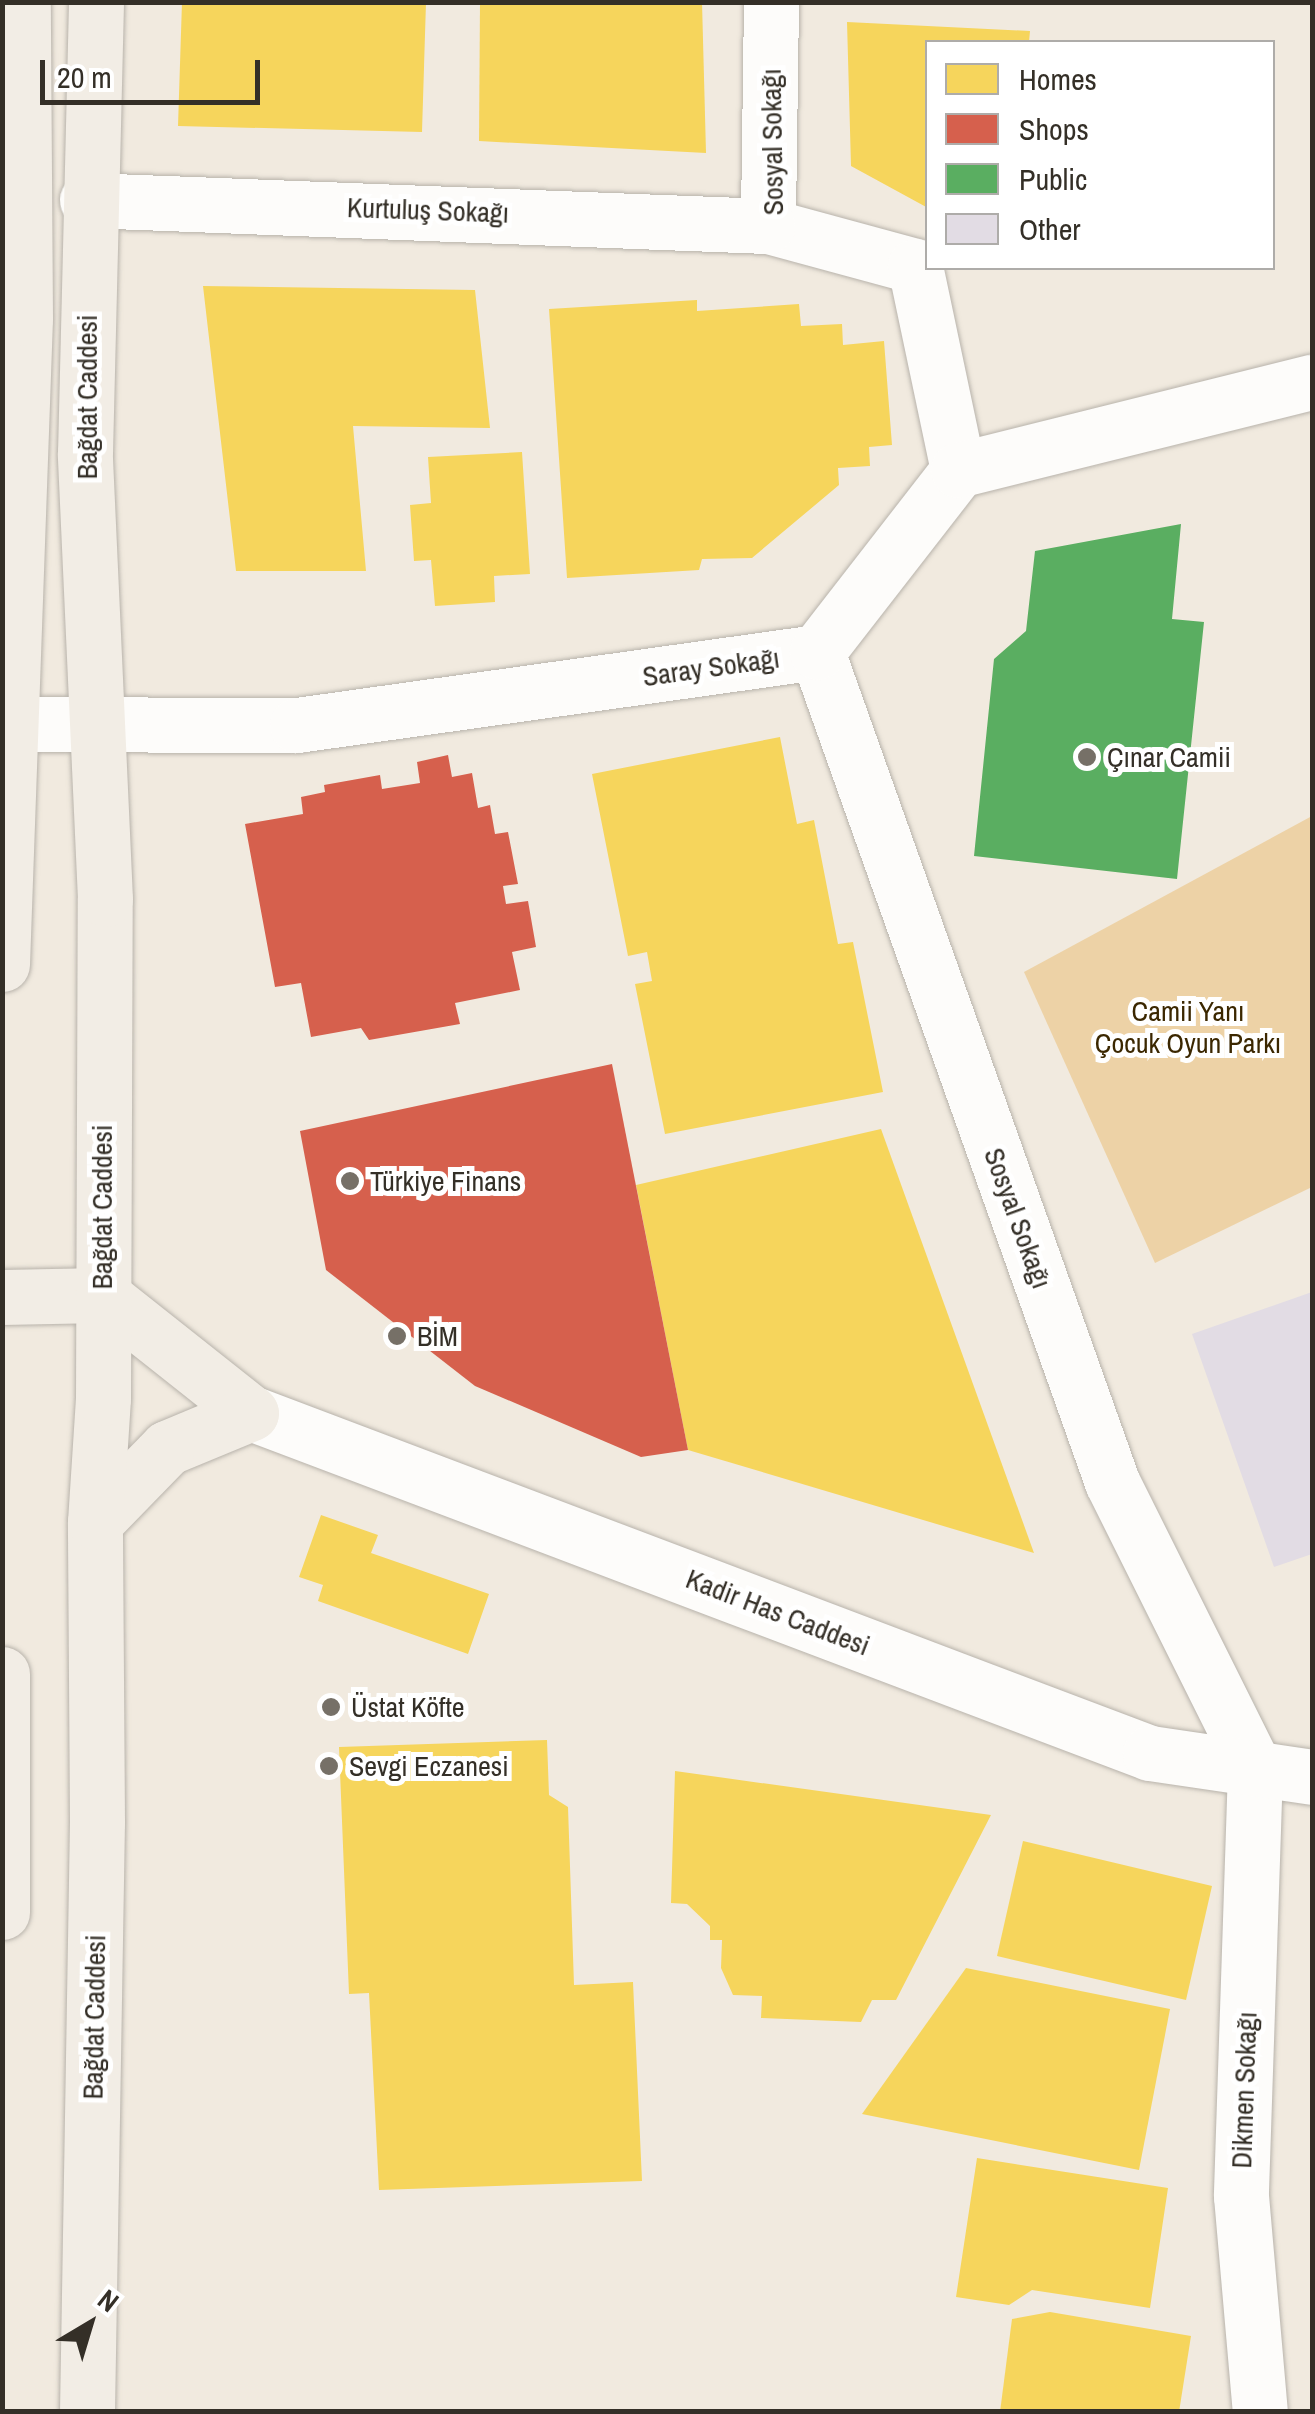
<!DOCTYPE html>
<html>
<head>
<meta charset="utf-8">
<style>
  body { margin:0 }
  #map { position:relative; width:1315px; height:2414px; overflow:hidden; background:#f1eadf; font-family:"Archivo Narrow",sans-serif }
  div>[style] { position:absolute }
  .green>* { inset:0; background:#edd2a6 }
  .homes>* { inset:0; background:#f6d55c }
  .shops>* { inset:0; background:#d6604d }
  .public>* { inset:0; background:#5aae61 }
  .building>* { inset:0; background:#e2dce4 }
  .roads { filter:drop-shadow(0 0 2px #b8b3ab) drop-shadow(0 0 2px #b8b3ab) }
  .minor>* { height:55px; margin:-27.5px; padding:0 27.5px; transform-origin:27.5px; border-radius:27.5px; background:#fdfcfa }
  .major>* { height:55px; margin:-27.5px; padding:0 27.5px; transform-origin:27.5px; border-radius:27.5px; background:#f2ede5 }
  .dots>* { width:28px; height:28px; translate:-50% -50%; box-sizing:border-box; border:5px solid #fff; border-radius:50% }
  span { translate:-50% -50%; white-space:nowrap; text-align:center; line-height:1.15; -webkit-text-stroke:10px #fff; paint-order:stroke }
  .street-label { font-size:28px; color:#342f27 }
  .poi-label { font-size:28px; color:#342f27 }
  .left { translate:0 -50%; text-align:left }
  .park-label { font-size:28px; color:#3b2700 }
  .frame { position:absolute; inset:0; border:5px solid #342f27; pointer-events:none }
  .legend { position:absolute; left:925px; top:40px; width:350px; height:230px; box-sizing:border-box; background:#fff; border:2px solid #aeaca9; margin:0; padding:12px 18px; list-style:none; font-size:30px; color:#342f27 }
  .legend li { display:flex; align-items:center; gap:20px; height:50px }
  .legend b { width:50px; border:2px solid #aeaca9 }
  .north { position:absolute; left:40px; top:2274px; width:100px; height:100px; -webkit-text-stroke:8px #fff; paint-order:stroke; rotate:38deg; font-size:28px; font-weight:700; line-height:40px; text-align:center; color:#342f27 }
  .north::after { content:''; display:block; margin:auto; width:35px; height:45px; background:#342f27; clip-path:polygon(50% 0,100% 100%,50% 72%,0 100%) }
  .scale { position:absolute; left:40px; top:60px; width:220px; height:45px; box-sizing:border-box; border:5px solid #342f27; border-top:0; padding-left:12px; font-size:30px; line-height:35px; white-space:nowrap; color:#342f27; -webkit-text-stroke:8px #fff; paint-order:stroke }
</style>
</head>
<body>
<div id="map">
  <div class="green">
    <i style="clip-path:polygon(1312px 816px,1312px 1187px,1155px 1263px,1024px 972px)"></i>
  </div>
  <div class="homes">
    <i style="clip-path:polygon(182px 2px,426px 2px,422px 132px,178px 126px)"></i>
    <i style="clip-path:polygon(480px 2px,702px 2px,706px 153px,479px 141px)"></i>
    <i style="clip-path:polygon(847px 22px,1030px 31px,1029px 42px,928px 42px,928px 208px,851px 166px)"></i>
    <i style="clip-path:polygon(203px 286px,475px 290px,490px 428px,353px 426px,366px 571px,236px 571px)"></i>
    <i style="clip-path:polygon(697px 300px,697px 311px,799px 304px,801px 326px,842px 324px,843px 345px,884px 341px,892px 445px,869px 447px,870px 466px,838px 468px,839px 485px,752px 558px,702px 559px,699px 570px,567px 578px,549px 309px)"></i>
    <i style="clip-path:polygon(522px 452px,530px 574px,494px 576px,495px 602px,435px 606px,431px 560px,414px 561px,410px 505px,431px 503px,428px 457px)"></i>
    <i style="clip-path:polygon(780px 737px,797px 824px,814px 820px,838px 944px,853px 942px,883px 1092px,665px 1134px,635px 984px,652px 981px,647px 952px,628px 956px,592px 774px)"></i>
    <i style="clip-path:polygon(881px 1129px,1034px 1553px,688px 1450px,636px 1185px)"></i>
    <i style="clip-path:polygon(321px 1515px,378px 1535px,371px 1553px,489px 1594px,468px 1654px,318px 1601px,323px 1585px,299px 1577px)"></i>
    <i style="clip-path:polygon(547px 1740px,549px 1795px,568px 1807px,574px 1985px,633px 1982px,642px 2181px,379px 2190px,369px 1993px,349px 1994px,339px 1747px)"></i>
    <i style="clip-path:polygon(675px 1771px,991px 1815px,896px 2000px,872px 2000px,861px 2022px,761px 2018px,762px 1996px,733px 1995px,721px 1968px,722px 1940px,710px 1940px,710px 1926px,687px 1904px,671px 1903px)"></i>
    <i style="clip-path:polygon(1023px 1841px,1212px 1886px,1186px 2000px,997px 1956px)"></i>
    <i style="clip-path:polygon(966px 1968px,1170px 2009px,1139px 2170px,862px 2114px)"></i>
    <i style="clip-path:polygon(977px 2158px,1168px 2188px,1150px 2308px,1032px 2290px,1009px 2305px,956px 2297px)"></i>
    <i style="clip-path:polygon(1050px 2312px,1191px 2336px,1179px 2412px,1000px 2412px,1012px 2319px)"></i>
  </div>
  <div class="shops">
    <i style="clip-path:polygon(448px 755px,452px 777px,472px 773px,478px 808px,490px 805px,495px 834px,508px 832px,518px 884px,503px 886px,506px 904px,528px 901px,536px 947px,512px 952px,520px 990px,455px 1003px,460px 1024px,369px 1040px,361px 1028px,311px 1037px,301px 983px,275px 987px,245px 824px,303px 814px,301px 797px,325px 792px,324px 785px,380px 775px,382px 789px,420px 783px,417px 762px)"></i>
    <i style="clip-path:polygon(612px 1064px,688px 1450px,641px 1457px,475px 1386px,326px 1270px,300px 1131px)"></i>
  </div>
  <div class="public">
    <i style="clip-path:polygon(1181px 524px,1172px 619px,1204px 622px,1177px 879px,974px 856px,994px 659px,1026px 631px,1035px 551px)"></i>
  </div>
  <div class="building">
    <i style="clip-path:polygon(1312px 1292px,1312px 1554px,1274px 1567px,1192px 1334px)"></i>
  </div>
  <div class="roads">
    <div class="minor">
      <i style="left:771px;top:2px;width:224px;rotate:90.8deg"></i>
      <i style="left:768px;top:226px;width:152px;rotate:15.2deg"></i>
      <i style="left:915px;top:266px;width:208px;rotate:78.1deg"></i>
      <i style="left:87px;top:200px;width:681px;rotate:2.19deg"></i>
      <i style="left:817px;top:652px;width:881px;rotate:70.43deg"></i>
      <i style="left:1112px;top:1482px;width:321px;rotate:63.5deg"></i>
      <i style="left:1255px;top:1769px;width:427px;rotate:91.9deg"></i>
      <i style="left:1241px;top:2196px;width:217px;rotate:85deg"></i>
      <i style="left:2px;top:724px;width:295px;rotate:0.2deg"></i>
      <i style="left:297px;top:725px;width:525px;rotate:-7.99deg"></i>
      <i style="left:817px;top:652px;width:230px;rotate:-52.2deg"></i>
      <i style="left:958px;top:470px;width:365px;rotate:-14deg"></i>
      <i style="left:251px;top:1413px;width:961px;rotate:20.72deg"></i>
      <i style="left:1150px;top:1753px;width:164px;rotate:8.4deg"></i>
    </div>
    <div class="major">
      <i style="left:2px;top:964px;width:646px;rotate:-87.96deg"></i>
      <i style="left:25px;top:318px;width:316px;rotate:-90.4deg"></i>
      <i style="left:2px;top:1297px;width:100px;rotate:-1.1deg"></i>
      <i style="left:102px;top:1295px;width:190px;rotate:38.4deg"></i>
      <i style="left:251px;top:1413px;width:91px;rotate:157.4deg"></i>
      <i style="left:167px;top:1448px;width:103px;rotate:134.2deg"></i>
      <i style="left:2px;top:1674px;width:238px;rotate:90deg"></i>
      <i style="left:87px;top:2412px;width:590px;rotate:-89.03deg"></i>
      <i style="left:97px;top:1822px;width:300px;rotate:-90.4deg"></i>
      <i style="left:95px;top:1522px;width:124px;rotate:-86.3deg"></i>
      <i style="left:103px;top:1398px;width:499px;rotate:-89.8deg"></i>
      <i style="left:105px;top:899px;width:446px;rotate:-92.6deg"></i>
      <i style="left:85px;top:453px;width:451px;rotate:-88.6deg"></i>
    </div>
  </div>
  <div class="dots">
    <i style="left:1087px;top:757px;background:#767067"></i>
    <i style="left:350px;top:1181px;background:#767067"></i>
    <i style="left:397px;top:1336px;background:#767067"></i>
    <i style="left:331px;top:1707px;background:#767067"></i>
    <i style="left:329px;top:1766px;background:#767067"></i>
  </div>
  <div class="street-label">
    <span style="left:772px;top:142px;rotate:-91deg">Sosyal Sokağı</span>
    <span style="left:428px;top:210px;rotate:2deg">Kurtuluş Sokağı</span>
    <span style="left:87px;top:397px;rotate:-90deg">Bağdat Caddesi</span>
    <span style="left:711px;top:667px;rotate:-8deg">Saray Sokağı</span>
    <span style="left:102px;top:1207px;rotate:-90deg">Bağdat Caddesi</span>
    <span style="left:1018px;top:1218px;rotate:70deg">Sosyal Sokağı</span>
    <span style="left:778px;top:1612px;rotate:21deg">Kadir Has Caddesi</span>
    <span style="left:94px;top:2017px;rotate:-89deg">Bağdat Caddesi</span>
    <span style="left:1244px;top:2090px;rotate:-88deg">Dikmen Sokağı</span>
  </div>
  <div class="poi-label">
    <span class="left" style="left:1107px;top:757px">Çınar Camii</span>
    <span class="left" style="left:370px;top:1181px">Türkiye Finans</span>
    <span class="left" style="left:417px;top:1336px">BİM</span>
    <span class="left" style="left:351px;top:1707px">Üstat Köfte</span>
    <span class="left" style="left:349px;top:1766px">Sevgi Eczanesi</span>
  </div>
  <div class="park-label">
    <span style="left:1188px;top:1027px">Camii Yanı<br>Çocuk Oyun Parkı</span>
  </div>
  <div class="frame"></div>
  <ul class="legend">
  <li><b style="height:28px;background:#f6d55c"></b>Homes</li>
  <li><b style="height:28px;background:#d6604d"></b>Shops</li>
  <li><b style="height:28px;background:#5aae61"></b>Public</li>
  <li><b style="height:28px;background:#e2dce4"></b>Other</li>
  </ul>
  <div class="north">N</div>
  <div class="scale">20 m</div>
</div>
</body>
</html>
